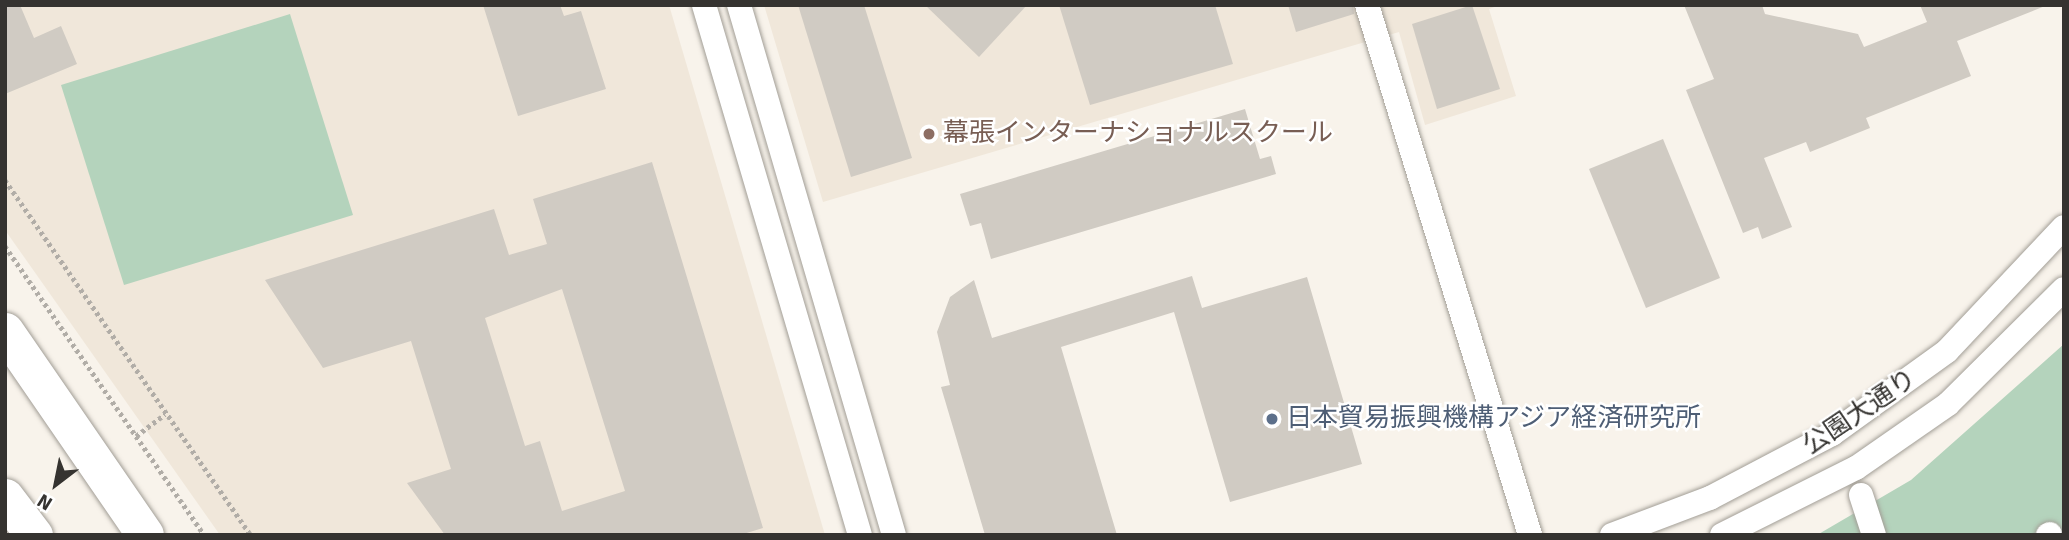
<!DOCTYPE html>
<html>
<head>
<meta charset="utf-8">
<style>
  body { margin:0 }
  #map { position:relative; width:2069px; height:540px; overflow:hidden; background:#f8f3eb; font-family:Signika,"Noto Sans JP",sans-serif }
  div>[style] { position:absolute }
  .built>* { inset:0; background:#f0e7da }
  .green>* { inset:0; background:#b4d3bc }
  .building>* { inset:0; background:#d0cbc3 }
  .path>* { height:4.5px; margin-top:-2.25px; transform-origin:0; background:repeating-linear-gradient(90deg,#b1ada7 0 3.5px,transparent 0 7px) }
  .roads { filter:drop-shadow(0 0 2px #a29e96) drop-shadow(0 0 2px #a29e96) }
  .minor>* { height:24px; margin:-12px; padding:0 12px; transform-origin:12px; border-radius:12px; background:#fff }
  .highway>* { height:37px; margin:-18.5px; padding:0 18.5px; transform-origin:18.5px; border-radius:18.5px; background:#fff }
  .dots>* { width:19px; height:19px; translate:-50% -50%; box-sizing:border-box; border:4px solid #fff; border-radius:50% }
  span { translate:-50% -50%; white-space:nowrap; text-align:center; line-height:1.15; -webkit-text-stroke:5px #fff; paint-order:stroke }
  .education-label { font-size:26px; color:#785e54 }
  .left { translate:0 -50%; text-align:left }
  .street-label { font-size:26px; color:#353330 }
  .service-label { font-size:26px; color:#4e5e75 }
  .frame { position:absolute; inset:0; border:7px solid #353330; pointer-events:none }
  .north { position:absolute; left:21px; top:449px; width:70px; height:70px; -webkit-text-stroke:5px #fff; paint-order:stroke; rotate:212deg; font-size:19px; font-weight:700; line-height:28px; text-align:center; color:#353330 }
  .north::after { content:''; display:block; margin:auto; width:24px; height:32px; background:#353330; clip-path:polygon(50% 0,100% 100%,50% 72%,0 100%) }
</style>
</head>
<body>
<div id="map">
  <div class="built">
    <i style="clip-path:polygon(5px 5px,669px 5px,825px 535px,220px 535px,5px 230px)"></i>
    <i style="clip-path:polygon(764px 5px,1500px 5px,1489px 9px,1516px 96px,1425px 125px,1399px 32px,823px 202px)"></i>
  </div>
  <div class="green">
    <i style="clip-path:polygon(290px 14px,353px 215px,124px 285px,61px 85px)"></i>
    <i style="clip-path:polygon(2064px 344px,2064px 535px,1817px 535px,1911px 480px)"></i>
  </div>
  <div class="building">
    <i style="clip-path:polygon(5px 5px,20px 5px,34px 38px,61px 26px,77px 64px,5px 94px)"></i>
    <i style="clip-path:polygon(483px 5px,560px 5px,564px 16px,581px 11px,606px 89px,518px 116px)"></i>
    <i style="clip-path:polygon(798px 5px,864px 5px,912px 158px,851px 177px)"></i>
    <i style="clip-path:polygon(925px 5px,1027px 5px,979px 57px)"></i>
    <i style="clip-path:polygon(1059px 5px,1215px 5px,1233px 64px,1090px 105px)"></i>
    <i style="clip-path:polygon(1288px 5px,1353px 5px,1354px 14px,1296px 32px)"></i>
    <i style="clip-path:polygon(1472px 5px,1500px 89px,1437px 109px,1412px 24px)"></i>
    <i style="clip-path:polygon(1684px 5px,1762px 5px,1765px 14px,1858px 34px,1864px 47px,1927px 22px,1920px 5px,2045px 6px,1957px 41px,1971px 76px,1866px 118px,1870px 128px,1810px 152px,1806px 142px,1764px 158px,1792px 227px,1762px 239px,1758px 227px,1743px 233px,1686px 90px,1714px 79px)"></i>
    <i style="clip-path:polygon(1245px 109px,1260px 159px,1271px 156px,1276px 174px,991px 259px,981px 223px,970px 226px,960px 194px)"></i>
    <i style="clip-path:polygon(1663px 139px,1720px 278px,1646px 308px,1589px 169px)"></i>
    <i style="clip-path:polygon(evenodd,652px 162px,763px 528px,740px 535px,445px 535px,407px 483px,451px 469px,411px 341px,323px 368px,265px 280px,494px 209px,509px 255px,547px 244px,533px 199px,652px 162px,562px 289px,625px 491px,562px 511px,540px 441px,525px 446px,485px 318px,562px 289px)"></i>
    <i style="clip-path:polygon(1192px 276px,1202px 308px,1307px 277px,1362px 464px,1230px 502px,1174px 312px,1061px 347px,1117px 535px,985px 535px,941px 387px,950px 385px,937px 332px,950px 297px,974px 280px,992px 338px)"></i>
  </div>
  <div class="path">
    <i style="left:5px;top:180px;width:432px;rotate:55.3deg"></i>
    <i style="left:5px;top:246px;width:351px;rotate:55.4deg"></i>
    <i style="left:136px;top:436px;width:36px;rotate:-37deg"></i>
  </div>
  <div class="roads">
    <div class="minor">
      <i style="left:704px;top:5px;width:552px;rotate:73.6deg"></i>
      <i style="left:739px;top:5px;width:552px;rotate:73.7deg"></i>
      <i style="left:1367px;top:5px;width:554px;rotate:72.9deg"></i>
      <i style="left:1861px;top:495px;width:42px;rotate:72deg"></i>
      <i style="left:1612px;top:535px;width:105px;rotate:-20.7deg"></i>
      <i style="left:1710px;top:498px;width:138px;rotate:-27.7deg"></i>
      <i style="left:1832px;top:434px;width:142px;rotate:-35.8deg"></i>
      <i style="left:1947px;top:351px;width:170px;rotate:-46.7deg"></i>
      <i style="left:1722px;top:535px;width:150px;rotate:-26.6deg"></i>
      <i style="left:1856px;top:468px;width:112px;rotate:-34.8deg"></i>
      <i style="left:1948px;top:404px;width:163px;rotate:-44.8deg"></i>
      <i style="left:2048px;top:535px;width:2px;rotate:-27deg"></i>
    </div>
    <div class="highway">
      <i style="left:5px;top:331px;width:247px;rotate:55.5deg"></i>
      <i style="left:5px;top:497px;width:48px;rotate:52.7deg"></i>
    </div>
  </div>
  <div class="dots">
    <i style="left:929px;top:134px;background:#8d6e63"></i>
    <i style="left:1272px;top:419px;background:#5c6f8a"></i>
  </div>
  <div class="education-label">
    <span class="left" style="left:943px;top:134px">幕張インターナショナルスクール</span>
  </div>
  <div class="street-label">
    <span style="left:1860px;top:413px;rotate:-34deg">公園大通り</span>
  </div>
  <div class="service-label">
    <span class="left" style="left:1286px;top:419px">日本貿易振興機構アジア経済研究所</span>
  </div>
  <div class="frame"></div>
  <div class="north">N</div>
</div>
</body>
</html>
